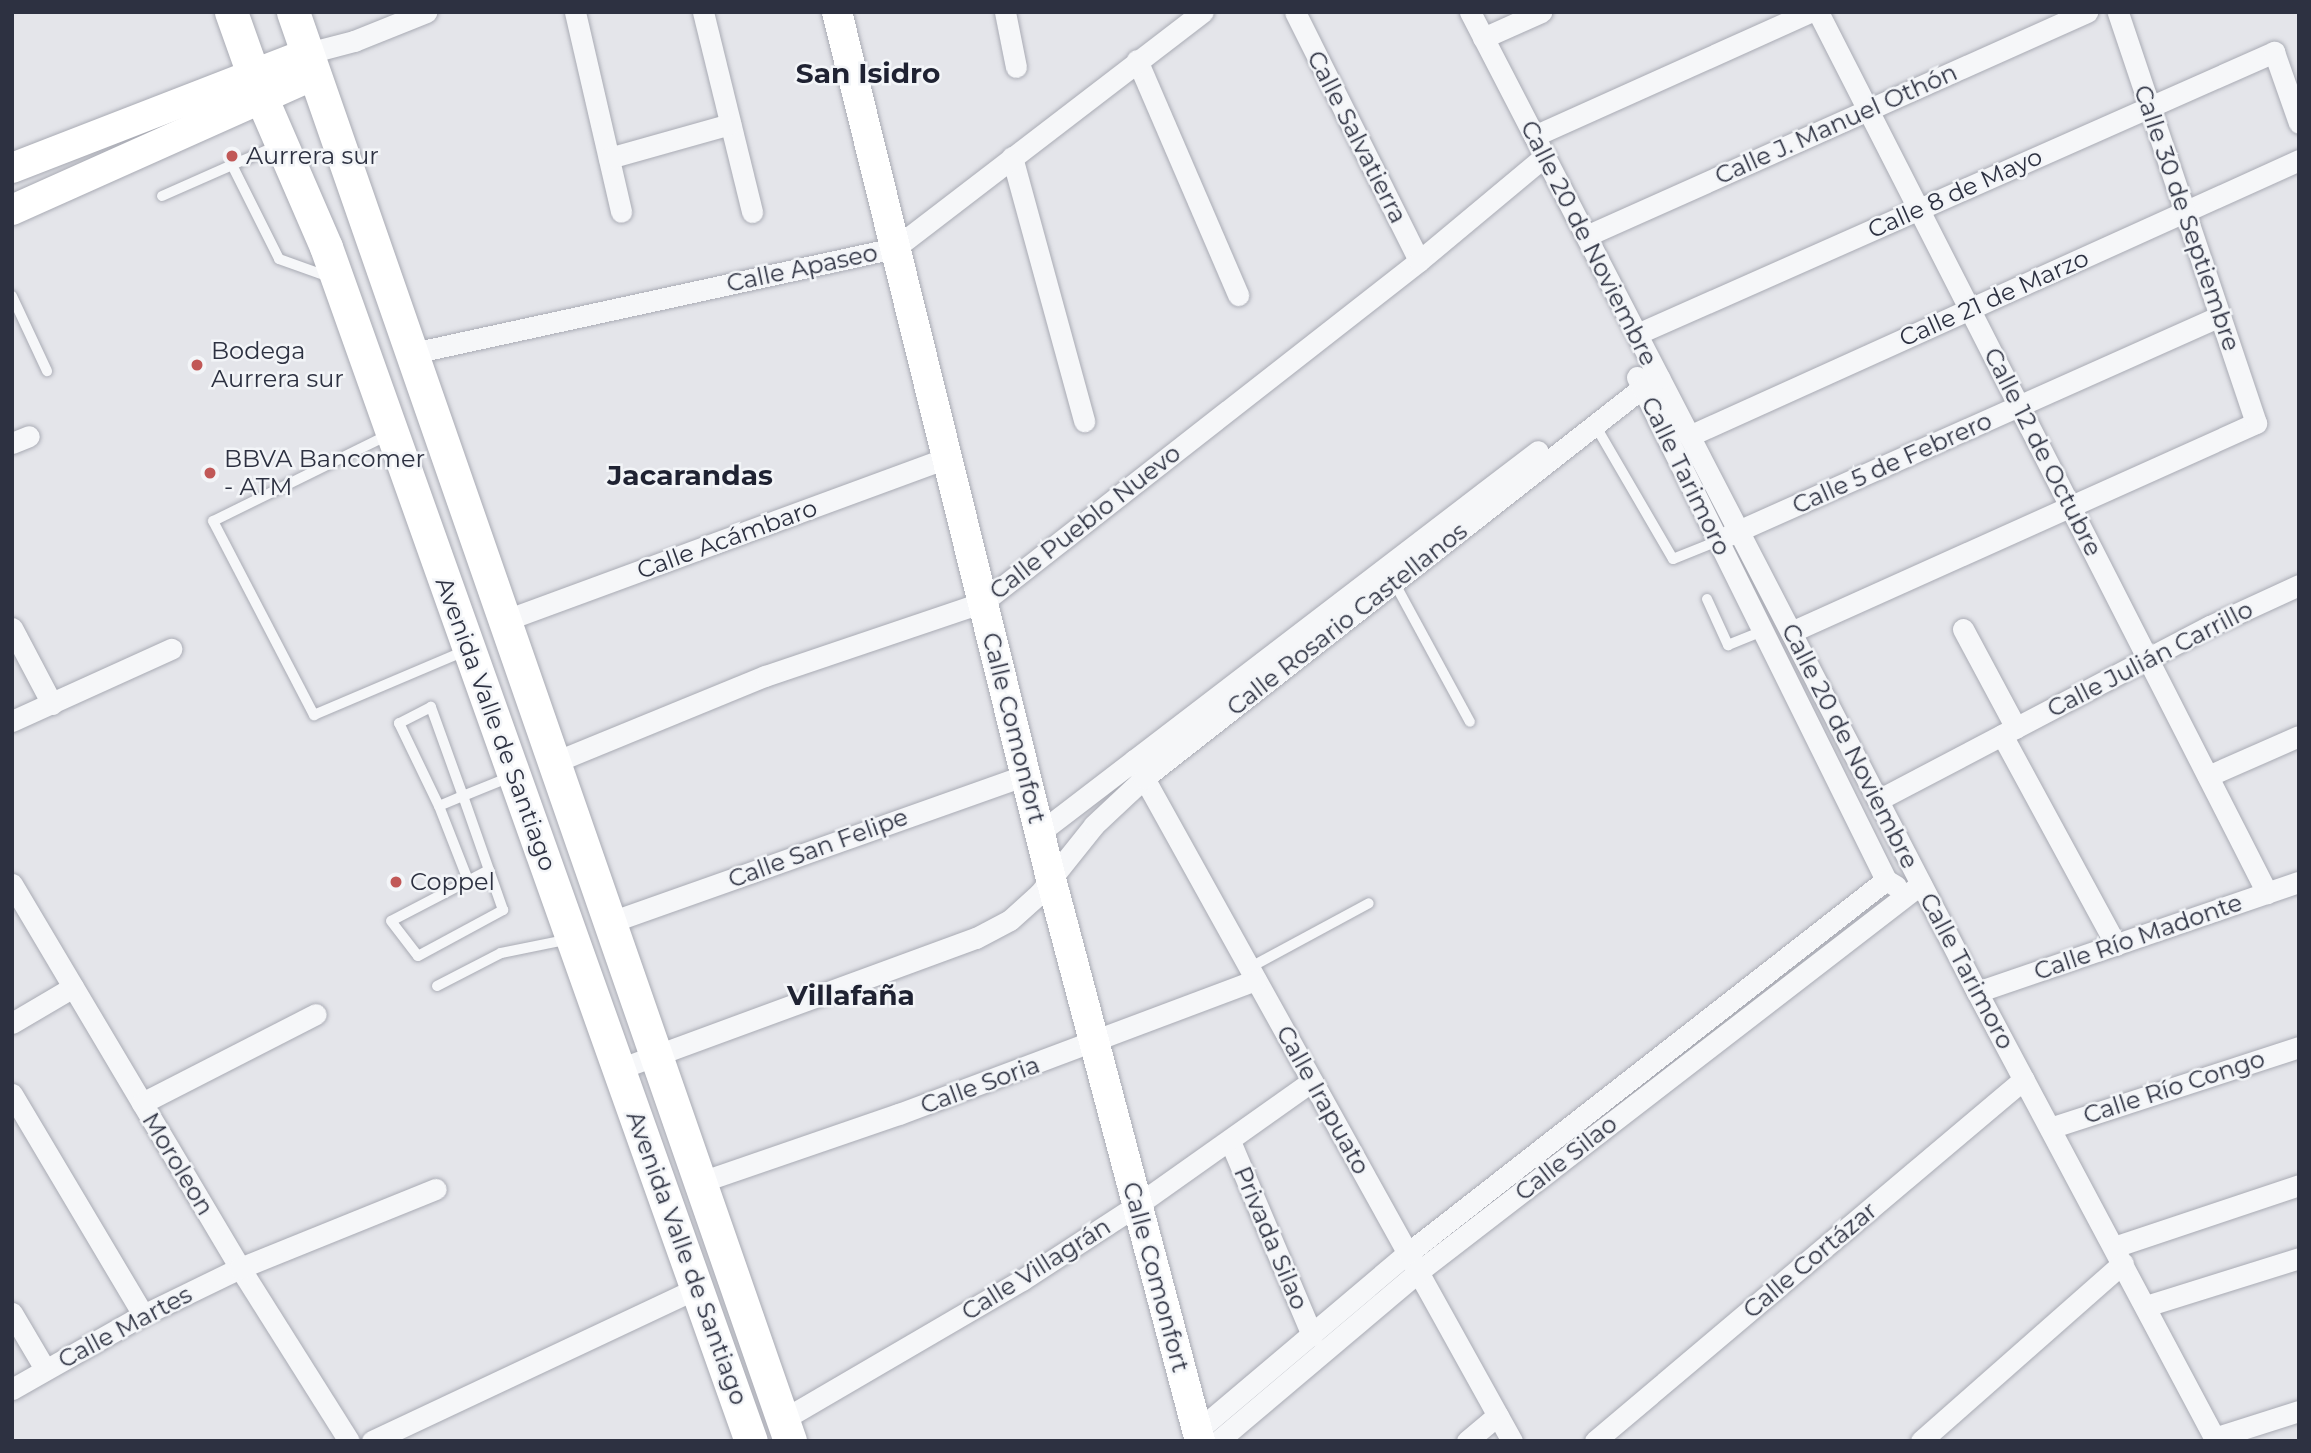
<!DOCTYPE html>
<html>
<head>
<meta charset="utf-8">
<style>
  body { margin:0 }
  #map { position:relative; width:2311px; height:1453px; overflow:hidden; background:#e4e5ea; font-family:Montserrat,sans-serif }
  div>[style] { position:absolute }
  .roads { filter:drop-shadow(0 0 2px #a9abb4) drop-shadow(0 0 2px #a9abb4) }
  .lane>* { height:10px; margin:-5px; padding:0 5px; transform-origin:5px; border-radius:5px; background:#f6f7f9 }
  .street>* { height:21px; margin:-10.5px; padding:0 10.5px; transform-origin:10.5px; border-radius:10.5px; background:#f6f7f9 }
  .secondary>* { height:30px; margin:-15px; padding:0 15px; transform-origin:15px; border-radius:15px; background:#fff }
  .primary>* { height:33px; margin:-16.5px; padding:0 16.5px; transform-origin:16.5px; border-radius:16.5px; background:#fff }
  .dots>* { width:19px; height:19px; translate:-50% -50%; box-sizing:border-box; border:4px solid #f3f5f8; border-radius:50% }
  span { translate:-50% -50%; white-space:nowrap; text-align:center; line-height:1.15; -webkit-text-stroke:5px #f3f5f8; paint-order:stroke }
  .street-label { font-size:24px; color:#2d3141 }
  .poi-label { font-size:24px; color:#2d3141 }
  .left { translate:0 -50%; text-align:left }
  .quarter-label { font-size:28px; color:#1f2232; font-weight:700 }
  .frame { position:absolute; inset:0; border:14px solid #2d3141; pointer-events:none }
</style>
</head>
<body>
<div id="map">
  <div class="roads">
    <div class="lane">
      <i style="left:232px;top:165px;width:49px;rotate:-22.9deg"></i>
      <i style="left:162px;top:196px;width:77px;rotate:-23.9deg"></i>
      <i style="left:232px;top:165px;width:105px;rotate:63.4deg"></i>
      <i style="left:279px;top:259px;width:56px;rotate:19.7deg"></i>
      <i style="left:12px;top:296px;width:83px;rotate:65deg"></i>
      <i style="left:1595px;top:425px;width:155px;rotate:59.8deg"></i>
      <i style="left:1673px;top:559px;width:48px;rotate:-21.8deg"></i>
      <i style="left:390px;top:434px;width:197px;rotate:153.8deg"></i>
      <i style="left:213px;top:521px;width:219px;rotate:62.5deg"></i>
      <i style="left:314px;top:715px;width:166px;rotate:-23deg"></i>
      <i style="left:1394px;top:582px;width:159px;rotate:61.5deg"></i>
      <i style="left:1707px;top:599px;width:51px;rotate:65.5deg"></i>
      <i style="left:1728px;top:645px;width:37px;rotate:-22deg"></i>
      <i style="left:439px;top:806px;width:26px;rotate:-23deg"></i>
      <i style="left:463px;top:796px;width:95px;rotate:-109.8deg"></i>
      <i style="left:431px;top:707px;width:36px;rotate:153deg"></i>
      <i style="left:399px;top:723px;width:92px;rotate:64.3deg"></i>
      <i style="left:439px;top:806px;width:79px;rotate:68.6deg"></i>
      <i style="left:489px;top:870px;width:110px;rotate:152.5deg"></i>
      <i style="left:391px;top:921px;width:44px;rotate:52.4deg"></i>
      <i style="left:418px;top:956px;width:97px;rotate:-28.4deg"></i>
      <i style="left:503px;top:910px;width:121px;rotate:-109.3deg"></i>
      <i style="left:463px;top:796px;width:51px;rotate:-22deg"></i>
      <i style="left:1249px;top:968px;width:136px;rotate:-28.4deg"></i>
      <i style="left:437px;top:986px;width:72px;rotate:-27.3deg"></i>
      <i style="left:501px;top:953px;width:70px;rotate:-11.5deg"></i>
    </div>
    <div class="street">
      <i style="left:575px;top:12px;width:205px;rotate:77deg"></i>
      <i style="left:703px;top:12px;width:206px;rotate:76.2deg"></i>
      <i style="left:1005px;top:12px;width:56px;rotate:78.7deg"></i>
      <i style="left:1295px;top:12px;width:278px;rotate:63.5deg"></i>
      <i style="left:1470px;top:12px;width:1103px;rotate:62.65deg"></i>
      <i style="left:1977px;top:992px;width:509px;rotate:61.97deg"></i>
      <i style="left:1818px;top:12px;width:989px;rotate:62.99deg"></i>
      <i style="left:1483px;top:38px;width:64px;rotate:-24.1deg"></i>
      <i style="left:308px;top:53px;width:48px;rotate:-14.6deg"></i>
      <i style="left:354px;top:41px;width:78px;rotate:-21.9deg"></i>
      <i style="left:1137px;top:60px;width:256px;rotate:66.7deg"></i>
      <i style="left:1534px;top:136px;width:303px;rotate:-24.2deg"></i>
      <i style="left:1012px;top:157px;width:274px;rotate:74.7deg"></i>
      <i style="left:609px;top:158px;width:126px;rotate:-15.7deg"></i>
      <i style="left:1586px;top:236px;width:549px;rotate:-24.09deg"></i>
      <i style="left:1637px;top:334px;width:697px;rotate:-23.88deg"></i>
      <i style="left:2274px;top:52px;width:75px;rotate:70.6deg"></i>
      <i style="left:413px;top:353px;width:493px;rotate:-12.3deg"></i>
      <i style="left:895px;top:248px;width:388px;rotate:-37.5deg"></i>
      <i style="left:1637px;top:377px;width:561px;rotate:63.66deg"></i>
      <i style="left:1886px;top:880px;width:12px;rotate:31deg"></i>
      <i style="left:1689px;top:436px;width:670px;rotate:-24.34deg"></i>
      <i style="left:12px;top:443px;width:18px;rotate:-22deg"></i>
      <i style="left:1729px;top:535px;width:538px;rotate:-24.04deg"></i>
      <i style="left:506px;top:620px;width:470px;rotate:-20.2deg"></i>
      <i style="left:12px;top:628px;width:86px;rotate:62.2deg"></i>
      <i style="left:1963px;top:629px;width:112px;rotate:61.8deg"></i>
      <i style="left:1791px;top:632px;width:510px;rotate:-24.2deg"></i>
      <i style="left:2256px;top:423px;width:434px;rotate:-108.6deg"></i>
      <i style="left:12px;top:721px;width:175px;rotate:-24.4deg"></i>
      <i style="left:2002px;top:735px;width:239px;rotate:61.5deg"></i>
      <i style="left:1134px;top:760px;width:779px;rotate:60.97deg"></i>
      <i style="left:555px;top:762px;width:227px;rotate:-22.3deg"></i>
      <i style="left:765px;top:676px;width:230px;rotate:-18.7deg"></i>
      <i style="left:983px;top:602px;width:554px;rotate:-38.03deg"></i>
      <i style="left:1419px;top:261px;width:164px;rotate:-39.8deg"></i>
      <i style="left:2208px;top:776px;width:99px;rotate:-23.7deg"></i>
      <i style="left:1878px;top:800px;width:375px;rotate:-27.7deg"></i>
      <i style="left:2210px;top:626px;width:98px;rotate:-24.7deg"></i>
      <i style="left:1039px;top:833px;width:628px;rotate:-37.44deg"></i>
      <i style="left:12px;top:884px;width:447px;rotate:59.3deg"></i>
      <i style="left:240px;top:1268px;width:204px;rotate:57.8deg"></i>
      <i style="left:611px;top:922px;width:439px;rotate:-19.5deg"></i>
      <i style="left:1977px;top:992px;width:340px;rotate:-18.9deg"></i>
      <i style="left:12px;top:1023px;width:71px;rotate:-30.5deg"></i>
      <i style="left:619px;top:1069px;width:380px;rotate:-20.2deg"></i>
      <i style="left:976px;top:938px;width:38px;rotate:-28deg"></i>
      <i style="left:1010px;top:920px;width:39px;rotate:-42deg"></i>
      <i style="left:1039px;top:894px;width:88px;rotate:-51.4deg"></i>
      <i style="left:1094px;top:825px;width:69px;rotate:-43.2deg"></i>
      <i style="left:1144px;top:778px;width:633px;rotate:-38.07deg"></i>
      <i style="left:1642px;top:388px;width:20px;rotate:-30deg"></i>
      <i style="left:12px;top:1094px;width:257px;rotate:59.3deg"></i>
      <i style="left:142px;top:1103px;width:195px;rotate:-27.1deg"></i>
      <i style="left:2050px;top:1128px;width:262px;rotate:-18deg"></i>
      <i style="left:1230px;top:1141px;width:211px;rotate:67.1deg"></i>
      <i style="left:701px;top:1182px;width:209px;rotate:-19deg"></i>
      <i style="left:899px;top:1114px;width:381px;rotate:-20.6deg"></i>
      <i style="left:2114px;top:1247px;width:195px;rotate:-18.5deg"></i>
      <i style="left:2146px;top:1306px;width:160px;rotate:-17.4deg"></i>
      <i style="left:12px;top:1313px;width:65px;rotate:59.5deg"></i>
      <i style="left:12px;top:1389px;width:150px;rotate:-29.5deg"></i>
      <i style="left:143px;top:1315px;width:108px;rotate:-25.9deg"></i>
      <i style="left:240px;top:1268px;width:211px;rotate:-22deg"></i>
      <i style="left:784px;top:1419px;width:276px;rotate:-30.3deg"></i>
      <i style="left:1022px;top:1280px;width:137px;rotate:-33.1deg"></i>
      <i style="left:1137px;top:1205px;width:214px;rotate:-35.3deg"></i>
      <i style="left:1197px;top:1431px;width:276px;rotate:-40.2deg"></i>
      <i style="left:1408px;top:1253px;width:606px;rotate:-37.97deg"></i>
      <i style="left:2214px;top:1438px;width:89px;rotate:-17.6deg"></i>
      <i style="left:372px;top:1441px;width:359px;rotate:-25.2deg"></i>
      <i style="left:1218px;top:1441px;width:262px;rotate:-40.2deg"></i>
      <i style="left:1418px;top:1272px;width:635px;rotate:-37.65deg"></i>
      <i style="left:1467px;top:1441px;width:40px;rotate:-40deg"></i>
      <i style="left:1595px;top:1441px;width:561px;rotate:-40.16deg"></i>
      <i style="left:1921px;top:1441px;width:269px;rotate:-41.4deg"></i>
    </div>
    <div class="secondary">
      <i style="left:837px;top:12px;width:893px;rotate:76.13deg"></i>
      <i style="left:1051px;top:879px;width:581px;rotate:75.15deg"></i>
      <i style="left:12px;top:168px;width:318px;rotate:-21.2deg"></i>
      <i style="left:12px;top:210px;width:333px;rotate:-24.1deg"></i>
    </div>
    <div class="primary">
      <i style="left:231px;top:12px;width:92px;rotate:70.4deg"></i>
      <i style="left:262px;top:99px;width:161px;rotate:66.6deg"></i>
      <i style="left:326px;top:247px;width:1267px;rotate:70.41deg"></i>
      <i style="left:293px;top:12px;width:1513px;rotate:70.82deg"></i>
    </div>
  </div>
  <div class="dots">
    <i style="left:232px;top:156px;background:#c15857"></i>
    <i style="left:197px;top:365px;background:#c15857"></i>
    <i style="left:210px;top:473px;background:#c15857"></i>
    <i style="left:396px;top:882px;background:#c15857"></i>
  </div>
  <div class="street-label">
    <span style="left:1836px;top:124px;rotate:-24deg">Calle J. Manuel Othón</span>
    <span style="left:1357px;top:137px;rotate:63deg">Calle Salvatierra</span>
    <span style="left:1955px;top:193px;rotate:-24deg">Calle 8 de Mayo</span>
    <span style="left:2187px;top:218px;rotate:71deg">Calle 30 de Septiembre</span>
    <span style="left:1589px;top:243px;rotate:63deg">Calle 20 de Noviembre</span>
    <span style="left:802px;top:268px;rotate:-12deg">Calle Apaseo</span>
    <span style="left:1994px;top:298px;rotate:-24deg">Calle 21 de Marzo</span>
    <span style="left:2043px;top:452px;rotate:63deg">Calle 12 de Octubre</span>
    <span style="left:1892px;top:463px;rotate:-24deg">Calle 5 de Febrero</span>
    <span style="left:1686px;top:476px;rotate:64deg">Calle Tarimoro</span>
    <span style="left:1085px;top:522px;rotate:-38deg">Calle Pueblo Nuevo</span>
    <span style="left:727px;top:539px;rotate:-20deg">Calle Acámbaro</span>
    <span style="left:1347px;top:619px;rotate:-38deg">Calle Rosario Castellanos</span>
    <span style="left:2150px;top:659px;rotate:-27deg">Calle Julián Carrillo</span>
    <span style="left:496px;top:724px;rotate:70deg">Avenida Valle de Santiago</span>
    <span style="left:1014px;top:728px;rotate:76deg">Calle Comonfort</span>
    <span style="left:1850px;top:746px;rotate:63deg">Calle 20 de Noviembre</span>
    <span style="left:818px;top:848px;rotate:-20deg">Calle San Felipe</span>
    <span style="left:2138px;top:937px;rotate:-19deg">Calle Río Madonte</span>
    <span style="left:1967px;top:971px;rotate:62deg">Calle Tarimoro</span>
    <span style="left:980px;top:1085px;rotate:-20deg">Calle Soria</span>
    <span style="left:2174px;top:1087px;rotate:-18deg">Calle Río Congo</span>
    <span style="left:1323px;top:1100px;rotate:61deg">Calle Irapuato</span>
    <span style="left:1566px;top:1158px;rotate:-38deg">Calle Silao</span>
    <span style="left:178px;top:1164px;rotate:59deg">Moroleon</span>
    <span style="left:1271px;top:1238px;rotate:67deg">Privada Silao</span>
    <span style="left:687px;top:1258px;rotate:70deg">Avenida Valle de Santiago</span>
    <span style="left:1810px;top:1260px;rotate:-40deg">Calle Cortázar</span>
    <span style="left:1036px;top:1269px;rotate:-32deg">Calle Villagrán</span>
    <span style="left:1156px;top:1277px;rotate:75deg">Calle Comonfort</span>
    <span style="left:125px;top:1327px;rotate:-28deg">Calle Martes</span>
  </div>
  <div class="poi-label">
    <span class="left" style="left:246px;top:156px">Aurrera sur</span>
    <span class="left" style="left:211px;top:365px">Bodega<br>Aurrera sur</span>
    <span class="left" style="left:224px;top:473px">BBVA Bancomer<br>- ATM</span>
    <span class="left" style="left:410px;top:882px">Coppel</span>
  </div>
  <div class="quarter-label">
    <span style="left:868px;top:73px">San Isidro</span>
    <span style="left:690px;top:475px">Jacarandas</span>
    <span style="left:851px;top:995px">Villafaña</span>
  </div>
  <div class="frame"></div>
</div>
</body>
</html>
